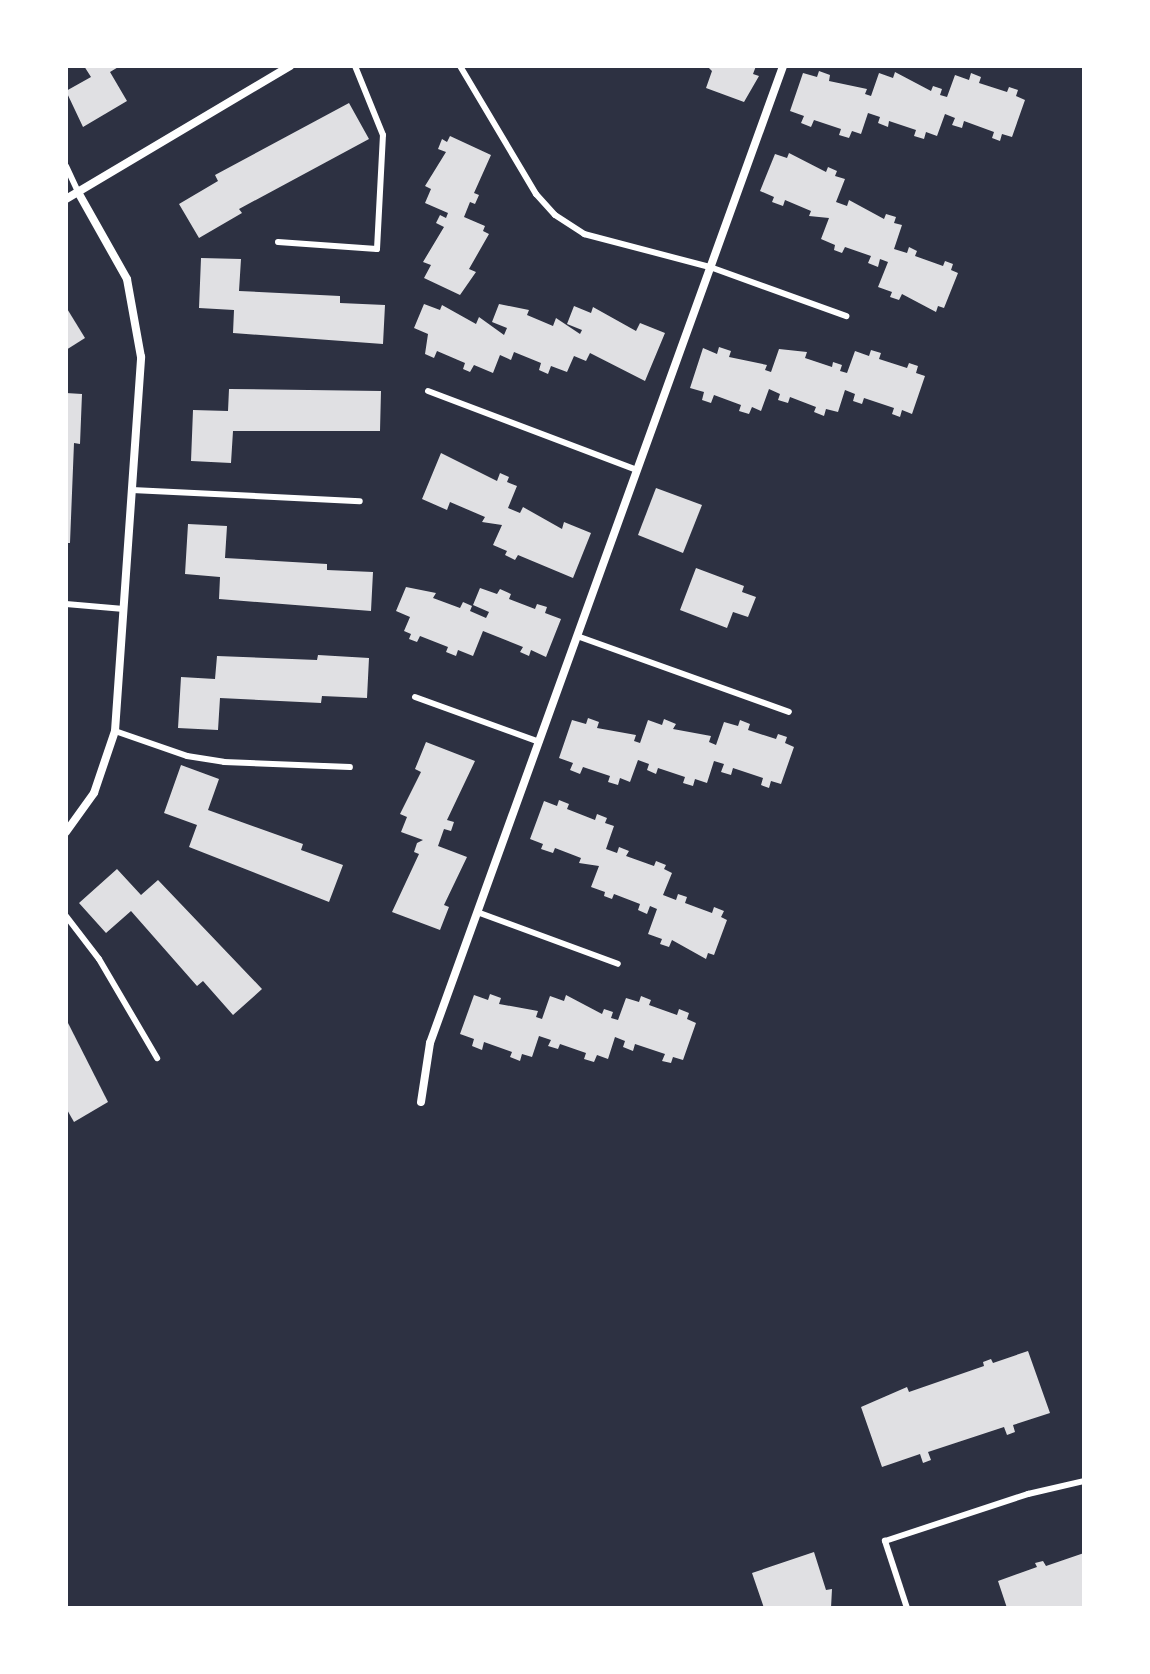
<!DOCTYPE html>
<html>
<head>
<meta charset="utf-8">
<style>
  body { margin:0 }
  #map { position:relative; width:1150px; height:1674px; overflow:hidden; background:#2d3142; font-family:Overpass,sans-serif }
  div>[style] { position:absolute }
  .building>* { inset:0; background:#e0e0e3 }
  .service>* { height:6px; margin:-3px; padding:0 3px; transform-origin:3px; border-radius:3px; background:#fff }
  .minor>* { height:8px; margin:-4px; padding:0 4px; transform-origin:4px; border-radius:4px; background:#fff }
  span { translate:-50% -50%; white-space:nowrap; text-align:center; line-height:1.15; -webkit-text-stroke:6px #fff; paint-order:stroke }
  .frame { position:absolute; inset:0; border:68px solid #fff; pointer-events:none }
</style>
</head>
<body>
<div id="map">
  <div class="building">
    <i style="clip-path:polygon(84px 66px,120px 66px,110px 72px,127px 101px,83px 127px,66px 91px,91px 77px)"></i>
    <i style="clip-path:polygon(707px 66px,756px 66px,753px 74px,759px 76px,744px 102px,706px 88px,712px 71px)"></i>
    <i style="clip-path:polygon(819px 71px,830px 75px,829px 81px,867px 89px,865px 94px,871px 96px,879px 73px,893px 78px,895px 72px,931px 91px,933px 86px,942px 89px,940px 95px,947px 97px,955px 75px,969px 80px,971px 73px,981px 77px,979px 83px,1007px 92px,1009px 87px,1018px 90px,1016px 96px,1025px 100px,1012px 137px,1002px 134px,1000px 141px,992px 138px,994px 132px,964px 121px,962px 128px,952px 125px,955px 118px,945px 114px,937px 136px,926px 132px,924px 139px,914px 136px,916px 130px,889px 121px,888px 127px,878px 123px,880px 117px,868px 113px,861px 134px,852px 131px,849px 138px,839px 135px,841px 129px,814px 120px,811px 127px,801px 123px,804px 116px,790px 111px,803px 73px,817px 77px)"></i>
    <i style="clip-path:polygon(349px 103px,369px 139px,239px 209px,242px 213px,199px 238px,179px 204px,218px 181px,215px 175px)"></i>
    <i style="clip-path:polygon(450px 136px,491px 155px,474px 193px,479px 195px,475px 204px,470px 202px,464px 217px,485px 226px,483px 231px,489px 234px,469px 269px,476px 272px,460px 295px,424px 278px,431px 265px,423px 262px,444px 227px,436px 223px,440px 215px,446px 218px,448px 213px,425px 203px,431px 189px,425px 186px,446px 152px,438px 149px,442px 139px,447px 142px)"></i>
    <i style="clip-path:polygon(789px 153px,826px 172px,828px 167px,837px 171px,835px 176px,845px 179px,836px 202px,847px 206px,849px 200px,884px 219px,886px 214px,896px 217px,894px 223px,902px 225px,894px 249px,907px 253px,909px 247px,917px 251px,915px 256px,943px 266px,945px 261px,953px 264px,951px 270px,958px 273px,944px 308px,938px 306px,936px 312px,902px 294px,899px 300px,890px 297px,892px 292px,878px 287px,888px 262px,880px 259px,878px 267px,868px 263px,871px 256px,845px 247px,842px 253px,834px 250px,835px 245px,821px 239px,829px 218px,809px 216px,811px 211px,785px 200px,783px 206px,772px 202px,774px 197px,760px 191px,775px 154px,787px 158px)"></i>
    <i style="clip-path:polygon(201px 258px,241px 259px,239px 291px,340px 296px,340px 303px,385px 305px,383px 344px,233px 333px,234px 310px,199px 308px)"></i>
    <i style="clip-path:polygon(424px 304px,440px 310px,442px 305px,476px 324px,479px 317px,504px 335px,507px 328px,492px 322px,499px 304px,529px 310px,527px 315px,553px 326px,556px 318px,580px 334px,582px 330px,567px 324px,574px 306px,591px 313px,593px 307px,636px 331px,640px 323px,665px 333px,645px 381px,590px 353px,586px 361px,574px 356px,567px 372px,551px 366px,548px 374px,539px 370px,541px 363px,514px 352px,511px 360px,500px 355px,493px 373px,474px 365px,470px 372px,463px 369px,465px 363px,437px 351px,434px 358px,425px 354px,428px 334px,414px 328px)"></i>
    <i style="clip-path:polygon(66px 307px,85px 338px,66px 350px)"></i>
    <i style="clip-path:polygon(719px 347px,731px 351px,729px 357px,767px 365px,765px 370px,771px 372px,779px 349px,807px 352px,805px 358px,832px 367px,833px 362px,842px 365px,840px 371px,847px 373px,855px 351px,869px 356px,871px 350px,881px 353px,879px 359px,907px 368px,909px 363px,918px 366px,916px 373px,925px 376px,912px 414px,902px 410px,900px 417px,892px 414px,894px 408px,864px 398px,862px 404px,853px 401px,855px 394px,845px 390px,838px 412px,826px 409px,824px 416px,814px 412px,816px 407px,790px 397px,788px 403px,778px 400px,780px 394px,769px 389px,761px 411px,752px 407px,749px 414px,739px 411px,741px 405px,714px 395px,711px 403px,702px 400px,704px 392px,690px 388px,703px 348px,717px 354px)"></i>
    <i style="clip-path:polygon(229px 389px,381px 391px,380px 431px,233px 431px,231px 463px,191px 461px,193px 410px,228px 411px)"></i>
    <i style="clip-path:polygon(66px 393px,82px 394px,80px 444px,74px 443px,70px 543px,66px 543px)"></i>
    <i style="clip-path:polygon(441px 453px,497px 481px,500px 473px,509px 477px,507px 482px,517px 486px,508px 508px,520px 513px,523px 507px,562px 529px,564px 522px,591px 533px,573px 578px,518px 555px,515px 560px,505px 555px,507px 551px,493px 545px,502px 525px,482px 522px,485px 517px,450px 502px,447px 510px,422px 499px)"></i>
    <i style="clip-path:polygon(656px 488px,702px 505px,683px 553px,638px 535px)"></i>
    <i style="clip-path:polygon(188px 524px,227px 526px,225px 558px,327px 564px,327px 570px,373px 572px,371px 611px,219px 599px,220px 577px,185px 574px)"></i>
    <i style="clip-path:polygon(696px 568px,744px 586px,742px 592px,756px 597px,748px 617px,733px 612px,727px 628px,680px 610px)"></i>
    <i style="clip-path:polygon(406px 587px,436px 593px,433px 598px,460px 608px,463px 602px,472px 606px,470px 611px,486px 618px,489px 612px,473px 605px,480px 588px,497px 594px,500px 589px,511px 594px,509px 599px,535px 609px,537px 604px,547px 607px,545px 613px,561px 619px,546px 657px,531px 650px,529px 656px,520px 652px,523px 647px,483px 631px,473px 656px,458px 650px,456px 656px,446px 652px,448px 647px,420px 636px,417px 642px,409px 639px,411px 634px,404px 631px,410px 617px,396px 611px)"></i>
    <i style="clip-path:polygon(318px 655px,369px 658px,367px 698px,322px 696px,321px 703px,220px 698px,218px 730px,178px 728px,181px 677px,215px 679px,217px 656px,317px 660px)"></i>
    <i style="clip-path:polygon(588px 718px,599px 722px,597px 728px,636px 735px,634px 741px,640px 743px,648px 720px,662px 725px,664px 719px,676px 724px,673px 729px,711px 736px,709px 742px,716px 745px,724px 722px,738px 726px,740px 720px,750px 724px,748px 730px,776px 739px,778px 734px,787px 737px,785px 743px,794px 747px,781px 784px,771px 781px,769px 788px,761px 785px,763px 778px,733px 768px,731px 775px,721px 772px,724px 764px,714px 761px,707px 783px,695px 779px,693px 786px,683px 783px,685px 777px,658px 768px,656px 774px,647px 770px,649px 764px,638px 760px,630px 782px,620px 778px,618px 785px,608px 782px,610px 776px,583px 767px,580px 774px,570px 770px,573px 763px,559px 758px,572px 720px,586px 724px)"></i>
    <i style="clip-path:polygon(426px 742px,475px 761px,447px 820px,454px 822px,451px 831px,444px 829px,438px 846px,467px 857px,444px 905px,449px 907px,440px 930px,392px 912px,419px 854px,414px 852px,417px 843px,423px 840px,401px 832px,407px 817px,400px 814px,421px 772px,415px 769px)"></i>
    <i style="clip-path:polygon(181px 765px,219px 779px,208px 810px,303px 844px,301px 850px,343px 865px,329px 902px,189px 847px,197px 825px,164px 813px)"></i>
    <i style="clip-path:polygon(559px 800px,569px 804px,567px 809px,595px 820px,597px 814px,607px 818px,605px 823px,614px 826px,606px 849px,617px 853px,619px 847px,629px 851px,626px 856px,654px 866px,656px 861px,666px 865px,664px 869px,672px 873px,663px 895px,676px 900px,678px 894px,687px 897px,685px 903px,712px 913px,714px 907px,724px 911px,721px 917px,727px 920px,714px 955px,708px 953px,706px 959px,672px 940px,669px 947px,660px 944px,662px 939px,648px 934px,657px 909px,650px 906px,647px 914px,638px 910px,640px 904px,614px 894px,612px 899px,604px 896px,605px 892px,591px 887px,599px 866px,579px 863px,581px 858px,555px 848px,553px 853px,541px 849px,543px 844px,530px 839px,544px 801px,557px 806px)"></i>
    <i style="clip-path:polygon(117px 869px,141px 895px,158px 880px,262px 989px,233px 1015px,203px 981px,197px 986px,131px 911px,106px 933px,79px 903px)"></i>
    <i style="clip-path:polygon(490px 994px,501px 998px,499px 1004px,538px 1011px,536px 1017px,542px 1019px,550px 996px,564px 1001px,566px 995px,602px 1014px,604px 1009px,613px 1012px,611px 1018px,618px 1020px,626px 998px,639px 1002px,641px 996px,651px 1000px,649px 1005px,677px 1015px,679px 1009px,689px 1013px,687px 1019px,696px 1023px,683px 1060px,673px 1057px,671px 1063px,662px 1061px,665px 1054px,635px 1044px,633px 1051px,623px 1047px,625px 1041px,615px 1037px,608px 1059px,597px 1055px,594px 1062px,584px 1059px,586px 1053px,560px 1044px,558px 1049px,548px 1046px,551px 1040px,539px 1036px,532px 1057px,522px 1054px,520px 1061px,510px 1057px,512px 1052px,484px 1042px,482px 1050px,472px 1046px,474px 1039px,460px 1034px,474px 995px,488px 1000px)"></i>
    <i style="clip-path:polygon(66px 1019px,108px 1102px,74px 1122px,66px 1108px)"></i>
    <i style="clip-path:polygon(1028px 1351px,1050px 1413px,1013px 1425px,1015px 1432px,1007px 1435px,1004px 1427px,928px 1452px,931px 1460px,923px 1463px,920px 1454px,882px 1467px,861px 1407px,907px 1387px,909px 1392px,984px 1366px,983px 1362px,991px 1359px,993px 1363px)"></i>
    <i style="clip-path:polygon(814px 1552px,826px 1590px,832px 1589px,831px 1608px,764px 1608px,752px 1573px)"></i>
    <i style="clip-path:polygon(1084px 1553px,1084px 1608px,1007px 1608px,998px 1581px,1037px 1567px,1035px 1563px,1043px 1561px,1046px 1566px)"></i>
  </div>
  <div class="service">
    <i style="left:460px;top:66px;width:149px;rotate:59.3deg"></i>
    <i style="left:536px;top:194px;width:28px;rotate:48deg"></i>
    <i style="left:555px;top:215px;width:35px;rotate:33deg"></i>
    <i style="left:584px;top:234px;width:130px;rotate:14.7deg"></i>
    <i style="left:710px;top:267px;width:145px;rotate:19.8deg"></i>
    <i style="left:66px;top:166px;width:29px;rotate:65deg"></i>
    <i style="left:278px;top:242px;width:99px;rotate:4deg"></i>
    <i style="left:377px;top:249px;width:114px;rotate:-87deg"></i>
    <i style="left:383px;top:135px;width:74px;rotate:-112.1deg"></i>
    <i style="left:428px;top:391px;width:223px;rotate:20.7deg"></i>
    <i style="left:132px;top:490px;width:228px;rotate:2.8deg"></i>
    <i style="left:66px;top:604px;width:58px;rotate:4.9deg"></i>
    <i style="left:577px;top:636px;width:225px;rotate:19.7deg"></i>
    <i style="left:415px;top:697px;width:132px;rotate:19.9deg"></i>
    <i style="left:115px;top:731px;width:76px;rotate:19.1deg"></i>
    <i style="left:187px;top:756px;width:37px;rotate:9deg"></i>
    <i style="left:224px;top:762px;width:126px;rotate:2.3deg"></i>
    <i style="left:477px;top:912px;width:150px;rotate:20.2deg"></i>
    <i style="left:66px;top:916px;width:54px;rotate:52.5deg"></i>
    <i style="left:99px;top:959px;width:115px;rotate:59.6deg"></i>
    <i style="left:907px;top:1608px;width:71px;rotate:-108.2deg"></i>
    <i style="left:885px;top:1541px;width:151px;rotate:-18.2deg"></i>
    <i style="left:1028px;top:1494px;width:57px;rotate:-13.1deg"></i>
  </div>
  <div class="minor">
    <i style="left:66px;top:199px;width:261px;rotate:-30.7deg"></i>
    <i style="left:66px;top:832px;width:48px;rotate:-54.3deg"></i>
    <i style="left:94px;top:793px;width:65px;rotate:-71.3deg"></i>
    <i style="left:115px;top:731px;width:375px;rotate:-86deg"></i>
    <i style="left:141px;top:357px;width:79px;rotate:-100.2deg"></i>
    <i style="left:127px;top:279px;width:100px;rotate:-119.4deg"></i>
    <i style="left:421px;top:1102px;width:60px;rotate:-81.3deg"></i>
    <i style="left:430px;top:1043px;width:1039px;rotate:-70.13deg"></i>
  </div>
  <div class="frame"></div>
</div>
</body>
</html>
